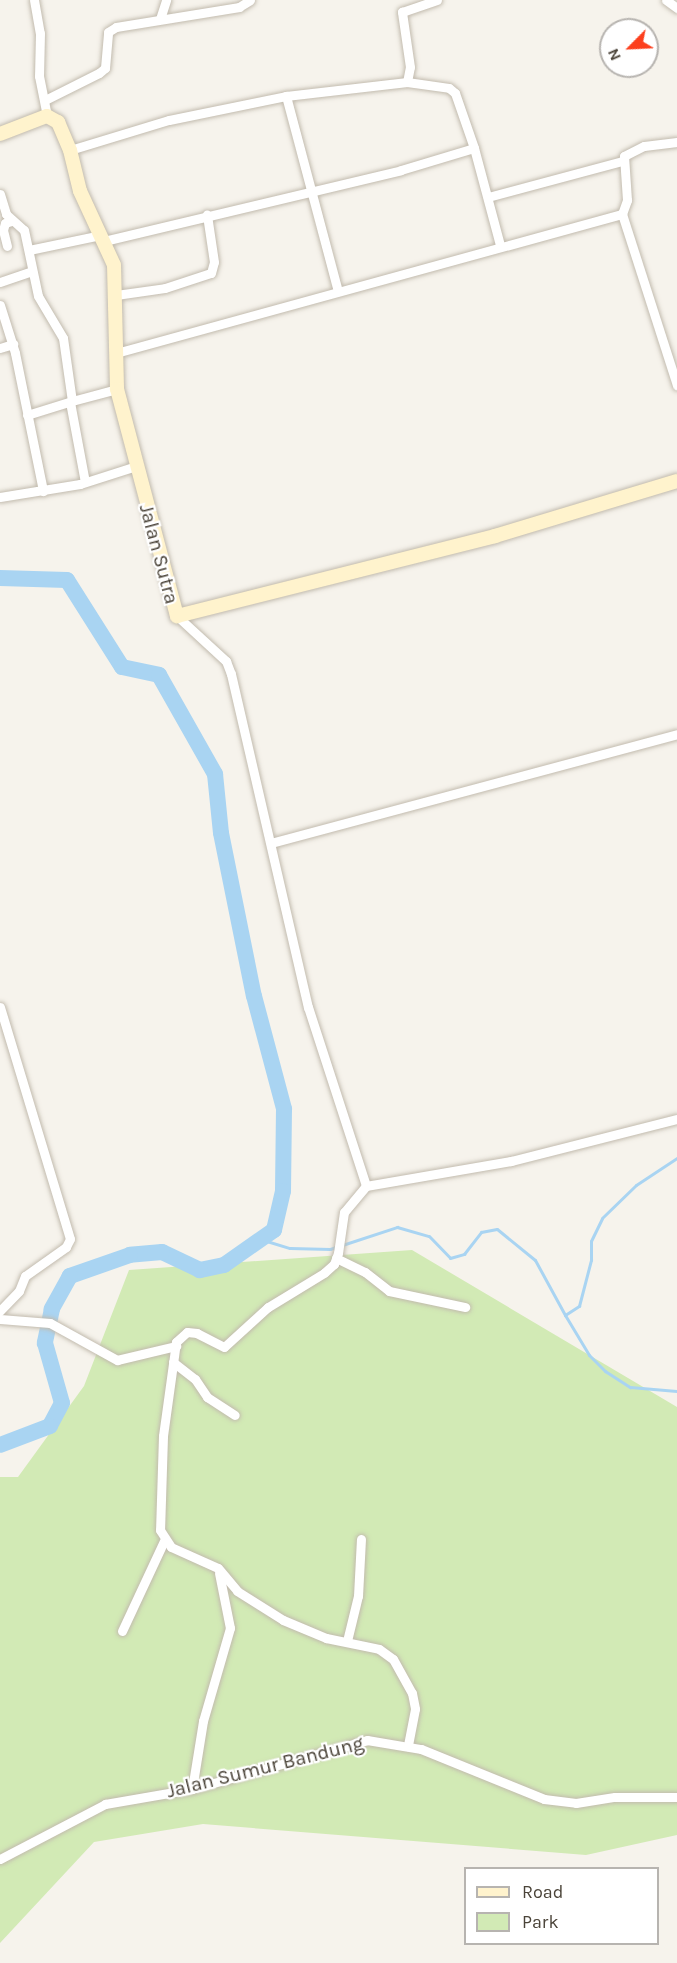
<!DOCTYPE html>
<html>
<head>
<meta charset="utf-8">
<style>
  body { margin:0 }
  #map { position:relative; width:677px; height:1963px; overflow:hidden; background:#f6f3ec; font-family:Karla,sans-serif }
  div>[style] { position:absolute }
  .green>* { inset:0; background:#d2eab5 }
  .stream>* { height:3px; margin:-1.5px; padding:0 1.5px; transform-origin:1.5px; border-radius:1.5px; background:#a9d4f2 }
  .river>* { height:16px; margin:-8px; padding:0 8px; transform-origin:8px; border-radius:8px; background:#a9d4f2 }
  .roads { filter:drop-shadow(0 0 2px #c2bbae) drop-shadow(0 0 2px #c2bbae) }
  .street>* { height:9px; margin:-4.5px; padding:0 4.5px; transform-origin:4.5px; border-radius:4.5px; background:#fff }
  .secondary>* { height:14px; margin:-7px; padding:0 7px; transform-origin:7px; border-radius:7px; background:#fff3cd }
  span { translate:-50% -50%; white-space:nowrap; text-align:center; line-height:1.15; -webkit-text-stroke:4.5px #fff; paint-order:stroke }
  .street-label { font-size:20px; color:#4b4439 }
  .legend { position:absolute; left:464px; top:1867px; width:195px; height:78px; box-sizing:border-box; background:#fff; border:2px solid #b7b4b0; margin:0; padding:8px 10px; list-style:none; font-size:18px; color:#4b4439 }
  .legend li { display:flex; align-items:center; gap:12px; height:30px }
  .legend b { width:30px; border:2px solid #b7b4b0 }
  .north { position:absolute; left:599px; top:18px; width:60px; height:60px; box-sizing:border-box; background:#fff; border:2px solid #b7b4b0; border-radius:50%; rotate:246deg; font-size:16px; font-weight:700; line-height:24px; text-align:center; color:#4b4439 }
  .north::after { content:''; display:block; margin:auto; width:21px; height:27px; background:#fc3f1d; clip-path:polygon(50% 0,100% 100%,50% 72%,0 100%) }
</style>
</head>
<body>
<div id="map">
  <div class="green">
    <i style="clip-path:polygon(412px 1250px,677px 1407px,677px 1835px,586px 1855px,203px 1824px,94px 1842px,0 1943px,0 1477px,18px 1477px,84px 1386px,129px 1270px)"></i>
  </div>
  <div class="stream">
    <i style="left:260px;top:1239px;width:31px;rotate:17deg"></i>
    <i style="left:290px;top:1248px;width:40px;rotate:1.4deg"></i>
    <i style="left:330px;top:1249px;width:71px;rotate:-18.2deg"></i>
    <i style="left:397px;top:1227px;width:33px;rotate:16deg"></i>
    <i style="left:429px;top:1236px;width:30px;rotate:46deg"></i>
    <i style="left:450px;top:1258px;width:15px;rotate:-16deg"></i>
    <i style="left:464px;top:1254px;width:28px;rotate:-52deg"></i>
    <i style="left:481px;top:1232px;width:16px;rotate:-11deg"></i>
    <i style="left:497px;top:1229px;width:49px;rotate:39.2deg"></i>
    <i style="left:535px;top:1260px;width:63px;rotate:61.4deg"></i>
    <i style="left:565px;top:1315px;width:17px;rotate:-33deg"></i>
    <i style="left:579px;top:1306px;width:48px;rotate:-75.4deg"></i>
    <i style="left:591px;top:1260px;width:19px;rotate:-90deg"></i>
    <i style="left:591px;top:1241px;width:25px;rotate:-64deg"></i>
    <i style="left:602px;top:1218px;width:47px;rotate:-44.1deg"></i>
    <i style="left:636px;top:1185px;width:49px;rotate:-33.4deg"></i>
    <i style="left:565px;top:1315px;width:47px;rotate:59deg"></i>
    <i style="left:589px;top:1355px;width:23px;rotate:45deg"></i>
    <i style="left:605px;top:1371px;width:30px;rotate:33deg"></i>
    <i style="left:630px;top:1387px;width:47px;rotate:4.9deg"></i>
  </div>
  <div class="river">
    <i style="left:0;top:578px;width:67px;rotate:1.7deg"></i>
    <i style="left:67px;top:580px;width:103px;rotate:57.7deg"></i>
    <i style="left:122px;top:667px;width:38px;rotate:12deg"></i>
    <i style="left:159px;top:675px;width:114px;rotate:60.5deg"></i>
    <i style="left:215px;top:774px;width:59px;rotate:84.2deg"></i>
    <i style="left:221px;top:833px;width:166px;rotate:78.6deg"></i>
    <i style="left:254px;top:996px;width:117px;rotate:75.1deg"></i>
    <i style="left:284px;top:1109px;width:82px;rotate:90.7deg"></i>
    <i style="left:283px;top:1191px;width:40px;rotate:103deg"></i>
    <i style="left:274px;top:1230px;width:61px;rotate:145deg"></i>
    <i style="left:224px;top:1265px;width:25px;rotate:168deg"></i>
    <i style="left:200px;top:1270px;width:42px;rotate:-154.7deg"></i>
    <i style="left:162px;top:1252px;width:32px;rotate:175deg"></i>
    <i style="left:130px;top:1255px;width:64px;rotate:160.7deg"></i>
    <i style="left:70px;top:1276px;width:38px;rotate:119deg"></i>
    <i style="left:52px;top:1309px;width:35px;rotate:102deg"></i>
    <i style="left:45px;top:1343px;width:62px;rotate:74.2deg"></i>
    <i style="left:62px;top:1403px;width:26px;rotate:118deg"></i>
    <i style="left:50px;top:1426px;width:53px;rotate:159.2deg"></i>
  </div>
  <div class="roads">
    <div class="street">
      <i style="left:34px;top:0;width:34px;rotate:80deg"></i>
      <i style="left:40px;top:33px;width:43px;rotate:91.3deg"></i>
      <i style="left:39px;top:76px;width:41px;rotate:78.7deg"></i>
      <i style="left:666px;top:0;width:14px;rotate:36deg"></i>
      <i style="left:160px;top:19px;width:20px;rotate:-72deg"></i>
      <i style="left:407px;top:82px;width:15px;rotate:-79deg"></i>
      <i style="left:410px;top:67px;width:56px;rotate:-98.3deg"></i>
      <i style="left:402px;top:12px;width:37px;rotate:-19deg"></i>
      <i style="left:286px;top:96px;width:202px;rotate:75.1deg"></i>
      <i style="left:45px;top:100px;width:60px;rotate:-26.6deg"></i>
      <i style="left:99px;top:73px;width:8px;rotate:-40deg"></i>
      <i style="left:105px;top:68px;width:36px;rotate:-85deg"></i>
      <i style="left:108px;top:32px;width:9px;rotate:-32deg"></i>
      <i style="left:116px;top:27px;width:125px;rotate:-9.2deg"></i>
      <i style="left:239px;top:7px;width:13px;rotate:-32deg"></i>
      <i style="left:70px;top:150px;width:103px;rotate:-16.9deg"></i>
      <i style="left:169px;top:120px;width:119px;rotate:-11.6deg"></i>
      <i style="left:286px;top:96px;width:122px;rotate:-6.6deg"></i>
      <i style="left:407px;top:82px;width:42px;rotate:8.1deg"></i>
      <i style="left:449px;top:88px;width:8px;rotate:40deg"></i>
      <i style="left:455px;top:93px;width:58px;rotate:70.9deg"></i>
      <i style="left:474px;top:148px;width:100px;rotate:75deg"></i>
      <i style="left:0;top:194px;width:21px;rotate:73deg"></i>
      <i style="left:6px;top:214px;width:24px;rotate:42deg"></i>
      <i style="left:24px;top:230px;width:67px;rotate:78deg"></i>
      <i style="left:38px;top:296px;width:49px;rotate:59.2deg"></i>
      <i style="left:63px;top:338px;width:64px;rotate:81.9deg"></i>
      <i style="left:72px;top:401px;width:47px;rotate:-14.9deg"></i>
      <i style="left:488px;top:197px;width:139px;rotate:-15deg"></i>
      <i style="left:622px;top:214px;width:15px;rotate:-70deg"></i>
      <i style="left:627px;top:200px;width:44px;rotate:-93.9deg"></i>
      <i style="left:624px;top:156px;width:22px;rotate:-27deg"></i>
      <i style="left:644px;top:146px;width:33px;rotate:-7deg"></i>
      <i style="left:104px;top:241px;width:305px;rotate:-13.4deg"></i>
      <i style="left:401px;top:170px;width:76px;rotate:-16.8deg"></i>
      <i style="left:7px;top:246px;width:16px;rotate:-104deg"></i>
      <i style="left:3px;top:230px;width:7px;rotate:-74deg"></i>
      <i style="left:5px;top:223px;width:6px;rotate:-18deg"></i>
      <i style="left:29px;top:250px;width:74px;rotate:-11.8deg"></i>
      <i style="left:0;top:282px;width:34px;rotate:-19deg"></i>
      <i style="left:116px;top:295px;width:49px;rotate:-8.1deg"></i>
      <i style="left:165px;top:288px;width:48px;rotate:-18.1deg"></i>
      <i style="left:211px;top:273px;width:11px;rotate:-75deg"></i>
      <i style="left:214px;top:262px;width:48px;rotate:-98.5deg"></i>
      <i style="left:0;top:305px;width:50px;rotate:72.6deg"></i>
      <i style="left:15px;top:353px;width:141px;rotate:78.5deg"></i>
      <i style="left:0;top:348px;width:14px;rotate:-17deg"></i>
      <i style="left:116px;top:353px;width:525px;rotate:-15.36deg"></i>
      <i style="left:622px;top:214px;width:180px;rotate:72.2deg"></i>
      <i style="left:70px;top:402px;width:81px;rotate:79.4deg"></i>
      <i style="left:27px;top:415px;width:47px;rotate:-17.3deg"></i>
      <i style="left:0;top:497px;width:81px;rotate:-9.2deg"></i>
      <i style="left:80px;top:484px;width:59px;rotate:-17.8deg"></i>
      <i style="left:177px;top:616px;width:67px;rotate:42.6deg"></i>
      <i style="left:226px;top:661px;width:14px;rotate:69deg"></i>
      <i style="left:231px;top:674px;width:342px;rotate:77deg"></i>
      <i style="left:308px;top:1007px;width:188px;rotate:72deg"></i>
      <i style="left:366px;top:1186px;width:34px;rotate:130deg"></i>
      <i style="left:344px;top:1212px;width:41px;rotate:98.3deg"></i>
      <i style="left:338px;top:1253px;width:12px;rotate:110deg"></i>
      <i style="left:334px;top:1264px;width:13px;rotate:138deg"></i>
      <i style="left:324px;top:1273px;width:66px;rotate:148.7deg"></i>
      <i style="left:268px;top:1307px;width:59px;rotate:137.7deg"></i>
      <i style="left:224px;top:1347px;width:30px;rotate:-153deg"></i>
      <i style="left:197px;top:1333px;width:10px;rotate:-174deg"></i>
      <i style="left:187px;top:1332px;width:15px;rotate:138deg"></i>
      <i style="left:176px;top:1342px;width:95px;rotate:97.9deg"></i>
      <i style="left:163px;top:1436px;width:94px;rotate:91.8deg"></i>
      <i style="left:160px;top:1530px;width:20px;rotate:57deg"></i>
      <i style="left:171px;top:1547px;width:51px;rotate:24.1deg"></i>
      <i style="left:218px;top:1568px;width:30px;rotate:50deg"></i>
      <i style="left:237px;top:1591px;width:54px;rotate:32.2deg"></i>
      <i style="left:283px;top:1620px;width:47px;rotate:22.7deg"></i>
      <i style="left:326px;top:1638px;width:54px;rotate:11.7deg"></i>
      <i style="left:379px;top:1649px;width:17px;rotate:36deg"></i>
      <i style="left:393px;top:1659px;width:39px;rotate:61deg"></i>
      <i style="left:412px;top:1693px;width:16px;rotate:79deg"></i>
      <i style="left:415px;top:1709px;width:38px;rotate:101deg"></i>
      <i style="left:271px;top:843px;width:420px;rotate:-15deg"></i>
      <i style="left:0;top:1007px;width:242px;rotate:73.2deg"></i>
      <i style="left:70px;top:1239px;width:9px;rotate:117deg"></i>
      <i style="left:66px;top:1247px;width:50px;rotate:144.7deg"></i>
      <i style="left:25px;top:1276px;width:16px;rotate:112deg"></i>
      <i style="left:19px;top:1291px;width:28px;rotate:134deg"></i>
      <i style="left:366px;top:1186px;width:147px;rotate:-9.8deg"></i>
      <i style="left:511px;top:1161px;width:171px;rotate:-14.2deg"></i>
      <i style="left:336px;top:1258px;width:32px;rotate:26deg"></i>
      <i style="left:365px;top:1272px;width:31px;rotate:38deg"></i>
      <i style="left:389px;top:1291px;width:78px;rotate:11.9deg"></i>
      <i style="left:0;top:1319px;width:50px;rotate:4.6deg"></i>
      <i style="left:50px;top:1323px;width:77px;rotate:28.9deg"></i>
      <i style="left:117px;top:1360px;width:61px;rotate:-13.3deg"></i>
      <i style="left:173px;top:1362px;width:28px;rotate:38deg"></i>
      <i style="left:195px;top:1379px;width:22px;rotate:56deg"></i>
      <i style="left:207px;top:1397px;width:33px;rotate:33deg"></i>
      <i style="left:122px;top:1631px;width:99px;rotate:-65deg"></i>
      <i style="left:347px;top:1641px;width:46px;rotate:-76.3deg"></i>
      <i style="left:358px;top:1596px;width:57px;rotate:-87deg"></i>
      <i style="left:192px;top:1789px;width:69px;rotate:-80.8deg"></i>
      <i style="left:203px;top:1721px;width:97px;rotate:-73.8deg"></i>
      <i style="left:230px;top:1628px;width:56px;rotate:-101.3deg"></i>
      <i style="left:0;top:1859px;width:119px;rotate:-27.6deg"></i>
      <i style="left:105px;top:1804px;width:88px;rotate:-9.8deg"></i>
      <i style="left:192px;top:1789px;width:182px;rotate:-15.6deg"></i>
      <i style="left:367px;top:1740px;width:55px;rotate:9.5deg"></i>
      <i style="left:421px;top:1749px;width:133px;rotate:22.1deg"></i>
      <i style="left:544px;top:1799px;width:32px;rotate:7deg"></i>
      <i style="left:576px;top:1803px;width:39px;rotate:-9deg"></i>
      <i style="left:615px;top:1797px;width:62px"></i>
    </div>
    <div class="secondary">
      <i style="left:0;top:134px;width:50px;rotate:-21deg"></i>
      <i style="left:47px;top:116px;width:13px;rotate:29deg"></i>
      <i style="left:58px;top:122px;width:30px;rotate:67deg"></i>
      <i style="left:70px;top:150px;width:42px;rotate:76.3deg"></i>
      <i style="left:80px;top:191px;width:81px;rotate:65.3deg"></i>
      <i style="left:114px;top:265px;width:124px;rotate:88.6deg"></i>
      <i style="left:117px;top:389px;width:235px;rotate:75.2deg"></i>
      <i style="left:177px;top:616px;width:328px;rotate:-14.1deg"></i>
      <i style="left:495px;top:536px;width:190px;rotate:-16.8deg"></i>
    </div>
  </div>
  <div class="street-label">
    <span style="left:159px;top:554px;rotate:75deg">Jalan Sutra</span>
    <span style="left:265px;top:1767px;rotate:-14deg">Jalan Sumur Bandung</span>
  </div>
  <ul class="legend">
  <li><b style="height:8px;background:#fff3cd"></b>Road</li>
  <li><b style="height:16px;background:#d2eab5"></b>Park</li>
  </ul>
  <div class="north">N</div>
</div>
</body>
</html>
